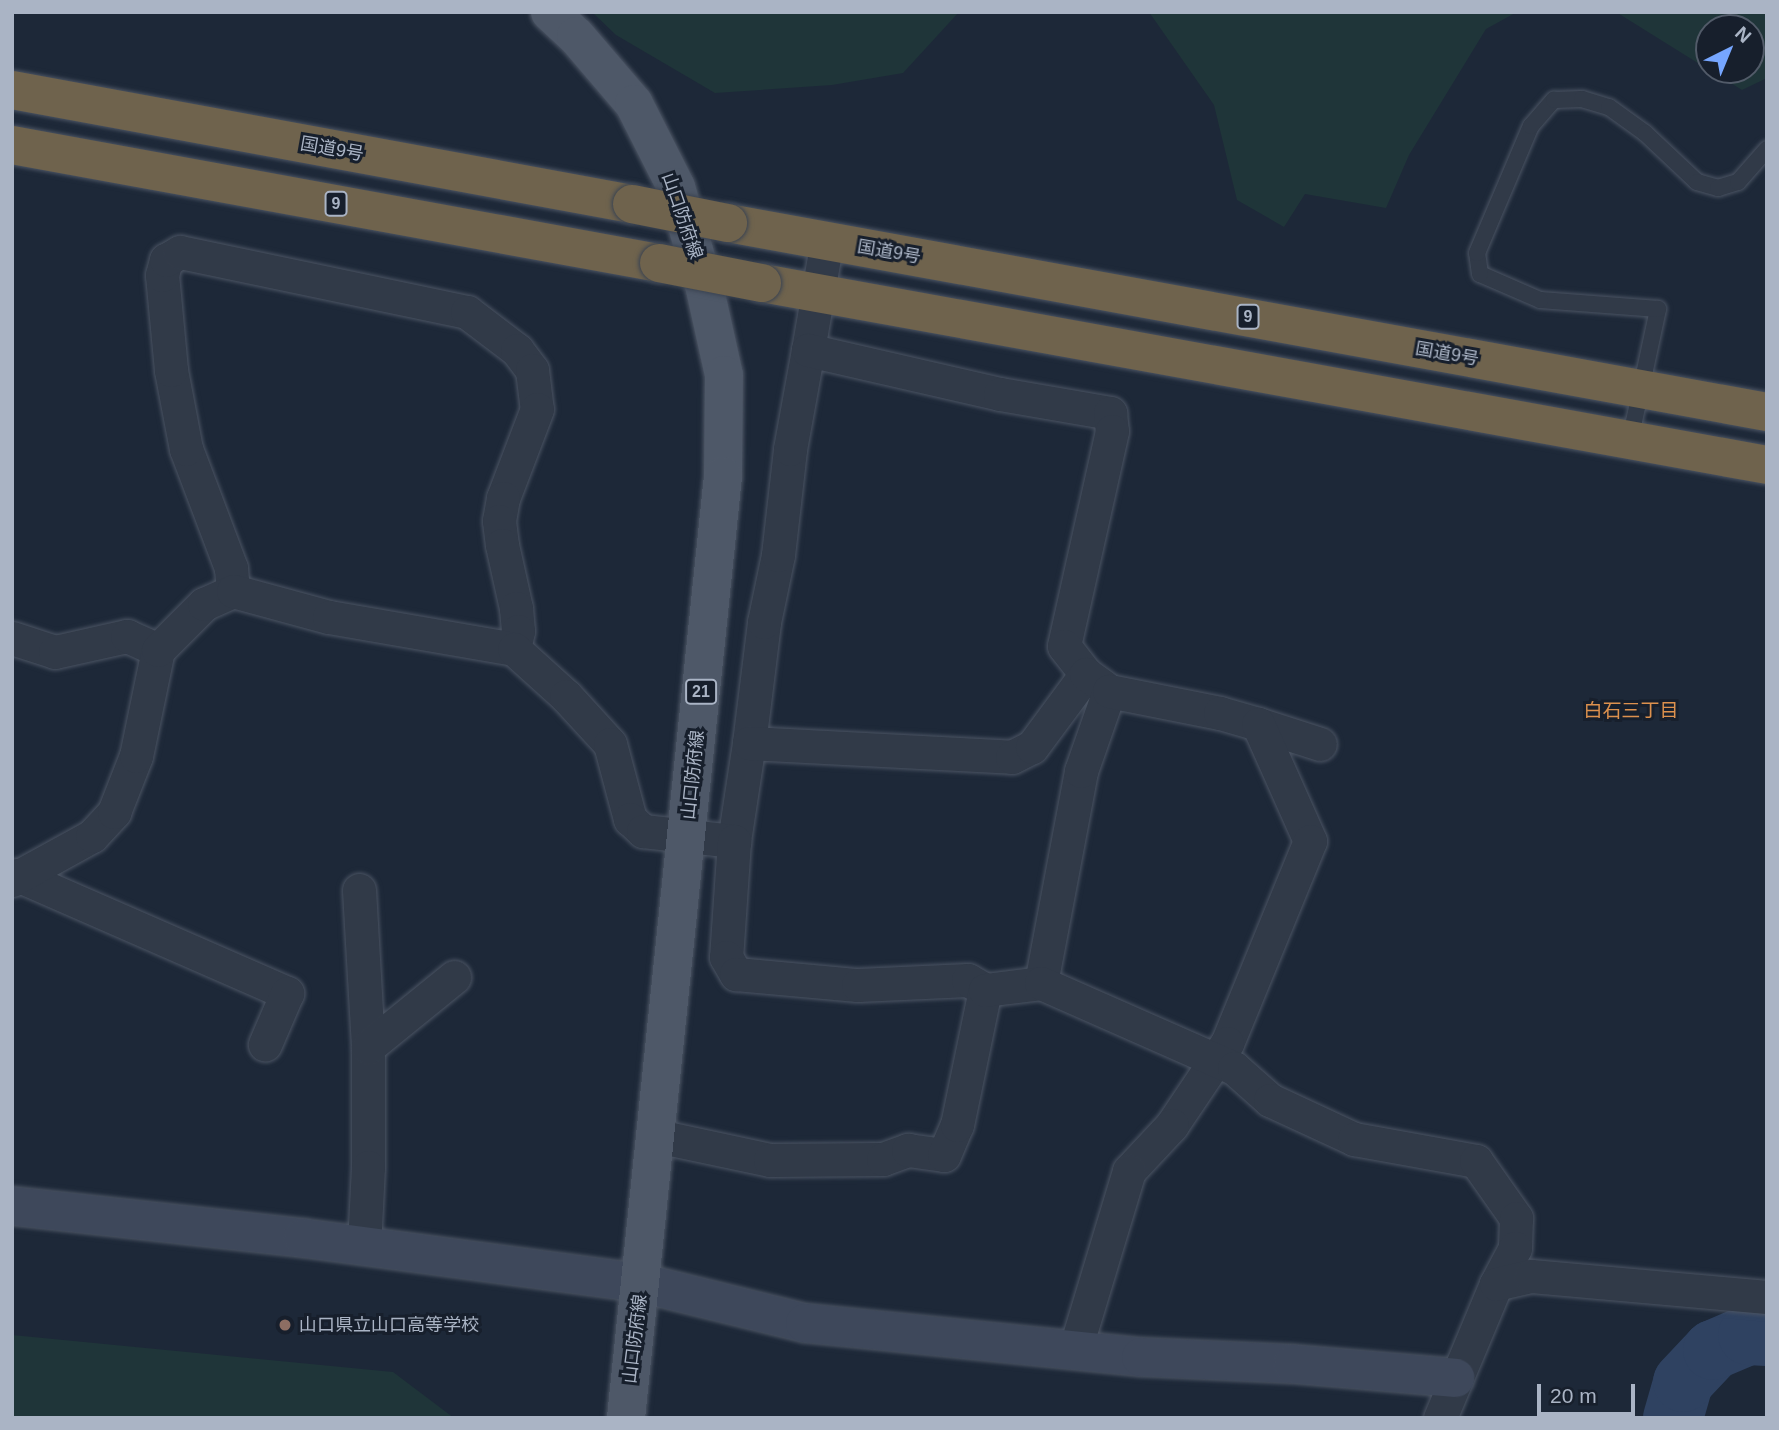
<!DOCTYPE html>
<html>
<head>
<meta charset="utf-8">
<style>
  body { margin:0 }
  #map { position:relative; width:1779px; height:1430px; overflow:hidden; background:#1d2838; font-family:Arial,"Noto Sans JP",sans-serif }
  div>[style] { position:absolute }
  .green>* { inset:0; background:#1f3539 }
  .river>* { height:60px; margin:-30px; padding:0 30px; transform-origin:30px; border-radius:30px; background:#2f4261 }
  .roads { filter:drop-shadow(0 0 2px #4b5463) drop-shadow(0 0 2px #4b5463) }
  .lane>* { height:16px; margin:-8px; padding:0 8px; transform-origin:8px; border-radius:8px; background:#313a48 }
  .street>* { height:33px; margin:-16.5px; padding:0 16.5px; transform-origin:16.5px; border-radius:16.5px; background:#313a48 }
  .secondary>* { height:38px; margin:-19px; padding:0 19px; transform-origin:19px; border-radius:19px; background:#3e485b }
  .primary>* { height:38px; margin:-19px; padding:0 19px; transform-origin:19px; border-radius:19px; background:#4e5868 }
  .highway>* { height:38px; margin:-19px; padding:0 19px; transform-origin:19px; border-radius:19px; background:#6f634d }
  .bridges { filter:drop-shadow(0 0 2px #3b4452) drop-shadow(0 0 2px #3b4452) }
  .highway-bridge>* { height:38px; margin:-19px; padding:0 19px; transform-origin:19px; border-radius:19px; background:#6f634d }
  .dots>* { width:19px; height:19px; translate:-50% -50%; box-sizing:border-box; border:4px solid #171f2c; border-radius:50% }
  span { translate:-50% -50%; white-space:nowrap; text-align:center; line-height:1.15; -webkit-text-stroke:6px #171f2c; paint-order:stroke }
  .shield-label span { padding:2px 5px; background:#171f2c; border:2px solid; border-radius:5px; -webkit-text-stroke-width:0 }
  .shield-label { font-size:16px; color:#aab4c5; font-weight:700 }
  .street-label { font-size:18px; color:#aab4c5 }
  .poi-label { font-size:18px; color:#aab4c5 }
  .left { translate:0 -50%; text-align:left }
  .neighbourhood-label { font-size:19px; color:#dd914e }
  .frame { position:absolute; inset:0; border:14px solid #aab4c5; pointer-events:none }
  .north { position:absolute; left:1695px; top:14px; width:70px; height:70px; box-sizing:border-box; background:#171f2c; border:2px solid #525b69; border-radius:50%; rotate:43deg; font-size:19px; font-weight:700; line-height:28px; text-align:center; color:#aab4c5 }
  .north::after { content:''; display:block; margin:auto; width:24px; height:32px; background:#76a6ff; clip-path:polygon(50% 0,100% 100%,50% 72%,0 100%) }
  .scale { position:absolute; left:1537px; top:1384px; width:98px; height:32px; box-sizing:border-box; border:4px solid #aab4c5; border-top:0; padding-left:9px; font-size:21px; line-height:24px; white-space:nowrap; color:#aab4c5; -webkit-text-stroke:5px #171f2c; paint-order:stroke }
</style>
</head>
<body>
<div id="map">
  <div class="green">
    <i style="clip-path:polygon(592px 12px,959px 12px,903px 73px,832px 85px,715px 93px,616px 35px)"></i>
    <i style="clip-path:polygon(1149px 12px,1517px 12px,1486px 29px,1409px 155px,1386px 208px,1305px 194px,1284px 227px,1237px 200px,1214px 105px)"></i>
    <i style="clip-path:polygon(1616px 12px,1767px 12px,1767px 78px,1742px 90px,1710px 70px,1751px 70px,1751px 28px,1709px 28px,1709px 70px)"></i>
    <i style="clip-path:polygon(12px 1335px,393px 1372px,454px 1418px,12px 1418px)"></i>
  </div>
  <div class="river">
    <i style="left:1673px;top:1418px;width:37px;rotate:-74deg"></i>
    <i style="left:1683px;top:1382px;width:44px;rotate:-46.8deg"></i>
    <i style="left:1713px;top:1350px;width:38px;rotate:-23deg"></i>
    <i style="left:1748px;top:1335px;width:19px;rotate:3deg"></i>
  </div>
  <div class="roads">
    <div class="lane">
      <i style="left:1630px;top:440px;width:134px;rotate:-77.9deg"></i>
      <i style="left:1658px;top:309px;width:118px;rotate:-175.6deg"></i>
      <i style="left:1540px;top:300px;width:65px;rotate:-156.6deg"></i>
      <i style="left:1480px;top:274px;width:21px;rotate:-98deg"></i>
      <i style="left:1477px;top:253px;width:138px;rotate:-67deg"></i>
      <i style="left:1531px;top:126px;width:35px;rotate:-49deg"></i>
      <i style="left:1554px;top:100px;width:28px;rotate:-2deg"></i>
      <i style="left:1582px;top:99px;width:28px;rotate:17deg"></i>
      <i style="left:1609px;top:107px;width:44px;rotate:35.8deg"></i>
      <i style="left:1645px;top:133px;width:71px;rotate:43.3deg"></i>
      <i style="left:1697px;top:182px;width:22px;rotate:16deg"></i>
      <i style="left:1718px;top:188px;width:21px;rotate:-17deg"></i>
      <i style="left:1738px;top:182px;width:44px;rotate:-48.7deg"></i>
    </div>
    <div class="street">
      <i style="left:808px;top:350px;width:112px;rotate:-80.2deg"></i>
      <i style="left:233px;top:591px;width:23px;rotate:-95deg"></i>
      <i style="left:231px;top:568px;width:127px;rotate:-110.7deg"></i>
      <i style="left:186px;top:449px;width:80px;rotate:-100.8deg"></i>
      <i style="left:171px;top:370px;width:95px;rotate:-95.4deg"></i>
      <i style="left:162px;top:275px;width:16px;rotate:-75deg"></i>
      <i style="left:166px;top:260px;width:16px;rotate:-30deg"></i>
      <i style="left:180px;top:252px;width:293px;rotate:11.8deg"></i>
      <i style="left:467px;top:312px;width:63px;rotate:37.2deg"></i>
      <i style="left:517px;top:350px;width:25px;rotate:53deg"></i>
      <i style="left:532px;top:370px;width:39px;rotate:83deg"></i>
      <i style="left:537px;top:409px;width:95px;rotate:110.9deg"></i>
      <i style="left:503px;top:498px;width:23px;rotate:100deg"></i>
      <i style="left:499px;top:521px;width:24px;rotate:83deg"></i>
      <i style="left:502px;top:545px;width:65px;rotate:77.5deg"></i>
      <i style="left:516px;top:608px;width:23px;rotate:85deg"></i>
      <i style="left:518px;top:631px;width:18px;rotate:103deg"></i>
      <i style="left:12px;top:638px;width:45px;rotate:18deg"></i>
      <i style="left:55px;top:652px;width:74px;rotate:-12.5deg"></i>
      <i style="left:127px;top:636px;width:34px;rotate:24deg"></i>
      <i style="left:1258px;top:724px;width:65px;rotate:17.9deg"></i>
      <i style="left:749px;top:743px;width:122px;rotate:-82.9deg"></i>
      <i style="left:764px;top:622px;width:68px;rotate:-78.2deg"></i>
      <i style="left:778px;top:555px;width:107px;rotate:-83.5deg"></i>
      <i style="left:790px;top:449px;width:101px;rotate:-79.7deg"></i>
      <i style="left:808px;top:350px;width:197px;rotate:12.9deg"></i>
      <i style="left:1000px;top:394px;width:112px;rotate:9.8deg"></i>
      <i style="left:1110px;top:413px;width:18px;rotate:84deg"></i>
      <i style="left:1112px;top:431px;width:220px;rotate:102.6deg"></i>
      <i style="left:1064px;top:646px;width:36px;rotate:52deg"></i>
      <i style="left:734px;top:841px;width:99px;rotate:-81.3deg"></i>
      <i style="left:749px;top:743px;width:263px;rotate:3deg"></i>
      <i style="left:1012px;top:757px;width:22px;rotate:-27deg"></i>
      <i style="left:1032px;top:747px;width:91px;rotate:-53.5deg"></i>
      <i style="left:1086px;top:674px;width:22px;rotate:36deg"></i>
      <i style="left:17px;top:875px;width:295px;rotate:23.6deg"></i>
      <i style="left:287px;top:993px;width:56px;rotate:113.3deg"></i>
      <i style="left:12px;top:880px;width:91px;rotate:-28.8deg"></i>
      <i style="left:92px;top:836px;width:33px;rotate:-47deg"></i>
      <i style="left:114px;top:812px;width:60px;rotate:-68.6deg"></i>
      <i style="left:136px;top:756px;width:108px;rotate:-78.3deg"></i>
      <i style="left:158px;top:650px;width:65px;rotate:-45deg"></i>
      <i style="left:204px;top:604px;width:32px;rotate:-24deg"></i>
      <i style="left:233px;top:591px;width:99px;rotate:15.2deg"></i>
      <i style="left:329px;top:617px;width:188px;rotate:9.8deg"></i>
      <i style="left:514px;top:649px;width:70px;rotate:42.1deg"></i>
      <i style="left:566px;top:696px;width:65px;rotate:47.5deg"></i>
      <i style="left:610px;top:744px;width:78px;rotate:75.1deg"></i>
      <i style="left:630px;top:819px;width:18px;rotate:43deg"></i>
      <i style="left:643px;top:831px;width:92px;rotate:6.3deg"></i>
      <i style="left:734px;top:841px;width:116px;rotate:93.9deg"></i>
      <i style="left:726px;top:957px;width:20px;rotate:60deg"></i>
      <i style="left:736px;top:974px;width:122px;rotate:5.2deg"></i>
      <i style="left:858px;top:985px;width:110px;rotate:-2.6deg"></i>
      <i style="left:968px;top:980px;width:20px;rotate:30deg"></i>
      <i style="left:359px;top:890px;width:157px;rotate:86.7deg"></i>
      <i style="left:368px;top:1047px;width:120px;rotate:90deg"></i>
      <i style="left:368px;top:1167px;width:79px;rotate:92.9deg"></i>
      <i style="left:1041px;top:983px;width:216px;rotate:-79.3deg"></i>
      <i style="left:1081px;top:771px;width:85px;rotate:-70.7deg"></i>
      <i style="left:1109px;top:691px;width:113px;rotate:11.2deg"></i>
      <i style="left:1220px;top:713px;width:40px;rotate:16deg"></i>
      <i style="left:1258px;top:724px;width:128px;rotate:66deg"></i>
      <i style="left:1310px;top:841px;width:218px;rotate:112.3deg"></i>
      <i style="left:1227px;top:1043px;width:99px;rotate:123.9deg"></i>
      <i style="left:1172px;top:1125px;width:63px;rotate:133.1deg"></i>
      <i style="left:1129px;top:1171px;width:187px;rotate:106.8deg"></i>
      <i style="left:368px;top:1047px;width:111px;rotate:-39.1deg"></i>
      <i style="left:657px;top:1136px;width:116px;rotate:12deg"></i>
      <i style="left:770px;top:1160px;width:113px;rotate:-0.5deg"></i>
      <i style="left:883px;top:1159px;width:27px;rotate:-20deg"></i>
      <i style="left:908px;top:1150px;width:36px;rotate:8deg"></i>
      <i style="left:944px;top:1155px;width:33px;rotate:-67deg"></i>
      <i style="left:957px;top:1125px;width:138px;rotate:-78.3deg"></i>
      <i style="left:985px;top:990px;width:56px;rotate:-7.1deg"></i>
      <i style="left:1041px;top:983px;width:211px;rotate:23.8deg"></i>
      <i style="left:1234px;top:1068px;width:48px;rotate:41.6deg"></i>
      <i style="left:1270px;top:1100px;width:93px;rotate:24.9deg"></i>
      <i style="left:1354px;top:1139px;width:124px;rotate:10.2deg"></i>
      <i style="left:1476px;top:1161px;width:70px;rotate:54.9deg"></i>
      <i style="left:1516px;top:1218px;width:30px;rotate:92deg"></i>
      <i style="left:1515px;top:1248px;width:41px;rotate:117.8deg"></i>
      <i style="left:1440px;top:1418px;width:145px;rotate:-67.3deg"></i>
      <i style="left:1496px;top:1284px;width:36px;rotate:-13deg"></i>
      <i style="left:1531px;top:1276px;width:237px;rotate:5.1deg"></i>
    </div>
    <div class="secondary">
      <i style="left:12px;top:1206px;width:293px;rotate:6.3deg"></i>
      <i style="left:303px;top:1238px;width:342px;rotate:7.6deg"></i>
      <i style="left:642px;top:1283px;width:168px;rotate:13.8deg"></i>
      <i style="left:805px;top:1323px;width:338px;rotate:5.8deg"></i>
      <i style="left:1141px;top:1357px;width:152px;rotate:2.6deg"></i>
      <i style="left:1293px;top:1364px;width:163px;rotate:4.9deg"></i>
    </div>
    <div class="primary">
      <i style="left:550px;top:12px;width:35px;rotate:43deg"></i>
      <i style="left:576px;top:36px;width:89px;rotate:49.5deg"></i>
      <i style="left:634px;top:104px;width:93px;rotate:63.2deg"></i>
      <i style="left:676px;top:187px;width:102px;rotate:74.1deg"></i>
      <i style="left:704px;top:285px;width:92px;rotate:77.5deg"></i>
      <i style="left:724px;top:375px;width:101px;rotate:90.6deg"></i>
      <i style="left:723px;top:476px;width:947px;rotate:95.88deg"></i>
    </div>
    <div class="highway">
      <i style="left:12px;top:90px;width:630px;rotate:10.42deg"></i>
      <i style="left:12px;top:145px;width:658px;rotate:10.34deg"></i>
      <i style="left:728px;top:223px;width:1056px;rotate:10.31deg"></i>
      <i style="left:762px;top:283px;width:1021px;rotate:10.26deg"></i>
    </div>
  </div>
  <div class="bridges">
    <div class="highway-bridge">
      <i style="left:632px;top:204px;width:98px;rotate:11.2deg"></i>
      <i style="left:659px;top:263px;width:105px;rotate:11deg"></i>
    </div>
  </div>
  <div class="dots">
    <i style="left:285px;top:1325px;background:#8d6e63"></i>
  </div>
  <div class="shield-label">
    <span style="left:336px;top:204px">9</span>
    <span style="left:1248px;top:317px">9</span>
    <span style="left:701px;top:692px">21</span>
  </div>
  <div class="street-label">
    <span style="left:332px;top:149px;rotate:10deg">国道9号</span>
    <span style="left:682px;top:216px;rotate:71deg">山口防府線</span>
    <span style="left:889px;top:252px;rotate:10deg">国道9号</span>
    <span style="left:1447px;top:354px;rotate:10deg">国道9号</span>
    <span style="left:693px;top:775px;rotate:-84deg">山口防府線</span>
    <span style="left:635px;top:1339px;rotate:-83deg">山口防府線</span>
  </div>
  <div class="poi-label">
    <span class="left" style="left:299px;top:1325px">山口県立山口高等学校</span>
  </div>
  <div class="neighbourhood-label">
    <span style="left:1631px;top:711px">白石三丁目</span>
  </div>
  <div class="frame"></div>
  <div class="north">N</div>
  <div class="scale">20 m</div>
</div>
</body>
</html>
